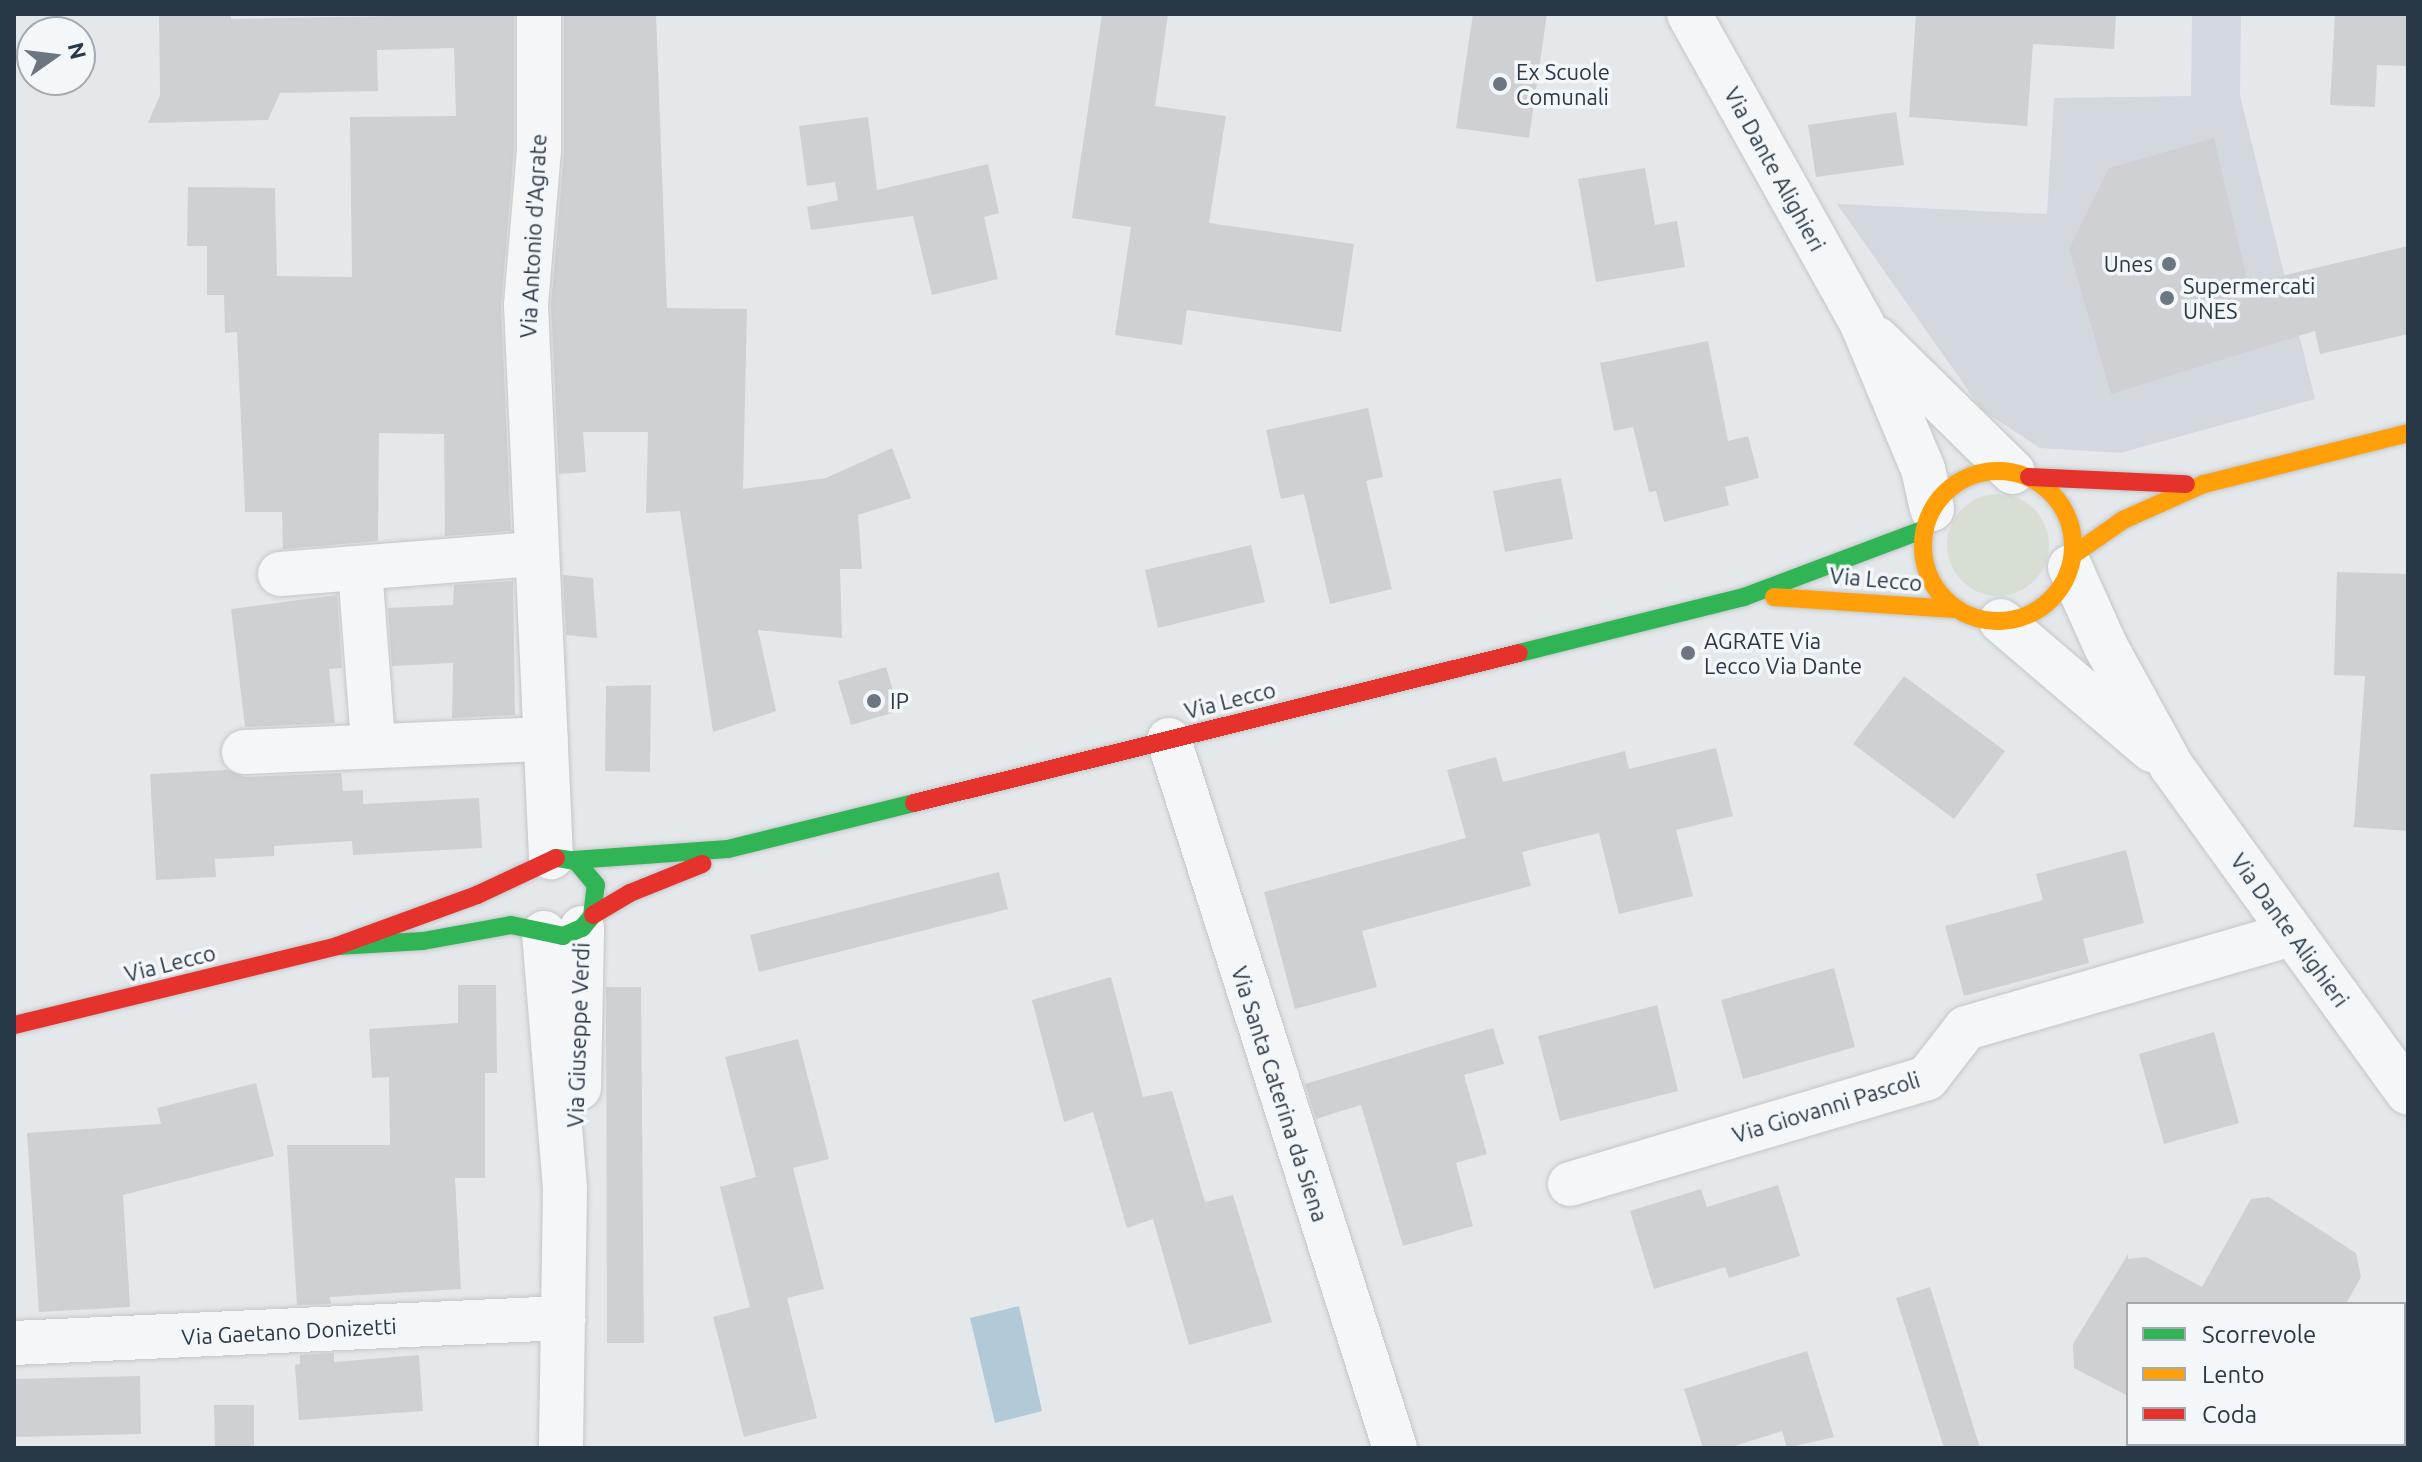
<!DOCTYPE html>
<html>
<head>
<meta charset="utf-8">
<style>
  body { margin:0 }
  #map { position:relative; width:2422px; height:1462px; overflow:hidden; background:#e5e8ea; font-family:Ubuntu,sans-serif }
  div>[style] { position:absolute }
  .built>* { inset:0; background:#d3d8de }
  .green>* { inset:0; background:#d7dfd5 }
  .round { border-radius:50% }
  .water>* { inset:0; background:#b2c9d7 }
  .building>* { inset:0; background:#ced0d3 }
  .roads { filter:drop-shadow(0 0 2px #c3c6c8) drop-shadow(0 0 2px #c3c6c8) }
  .street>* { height:44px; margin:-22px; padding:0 22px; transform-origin:22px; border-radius:22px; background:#f5f6f7 }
  .fast>* { height:18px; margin:-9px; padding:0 9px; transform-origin:9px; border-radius:9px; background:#30b455 }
  .slow>* { height:18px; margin:-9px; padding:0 9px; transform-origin:9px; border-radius:9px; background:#ff9f0a }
  .slow>.ring { margin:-9px; padding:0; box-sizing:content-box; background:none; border:18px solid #ff9f0a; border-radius:50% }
  .jam>* { height:18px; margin:-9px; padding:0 9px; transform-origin:9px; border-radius:9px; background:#e5322d }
  .dots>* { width:22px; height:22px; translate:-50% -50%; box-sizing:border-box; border:4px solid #f3f7f9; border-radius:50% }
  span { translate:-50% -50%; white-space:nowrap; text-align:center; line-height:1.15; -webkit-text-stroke:7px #f3f7f9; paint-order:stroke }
  .poi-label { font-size:22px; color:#293847 }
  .left { translate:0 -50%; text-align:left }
  .right { translate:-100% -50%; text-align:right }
  .street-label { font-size:22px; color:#293847 }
  .frame { position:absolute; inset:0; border:16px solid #293847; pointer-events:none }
  .legend { position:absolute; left:2126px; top:1302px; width:280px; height:144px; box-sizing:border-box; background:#f3f7f9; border:2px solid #a2abb2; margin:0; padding:10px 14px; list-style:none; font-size:24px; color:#293847 }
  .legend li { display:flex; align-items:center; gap:16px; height:40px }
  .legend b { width:40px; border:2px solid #a2abb2 }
  .north { position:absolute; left:16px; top:16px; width:80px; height:80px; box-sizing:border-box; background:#f3f7f9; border:2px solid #a2abb2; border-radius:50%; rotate:76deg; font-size:22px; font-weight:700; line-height:32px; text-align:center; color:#293847 }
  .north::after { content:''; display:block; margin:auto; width:28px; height:36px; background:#6b7680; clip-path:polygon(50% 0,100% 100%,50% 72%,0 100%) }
</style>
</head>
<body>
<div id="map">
  <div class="built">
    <i style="clip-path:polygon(2192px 14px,2241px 14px,2240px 96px,2315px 399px,2120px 453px,2040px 448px,1982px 410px,1837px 204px,2047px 214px,2054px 98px,2191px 96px)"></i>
  </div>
  <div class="green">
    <i class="round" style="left:1947px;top:494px;width:102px;height:102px"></i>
  </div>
  <div class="water">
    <i style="clip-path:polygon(1019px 1306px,1042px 1411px,995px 1423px,970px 1318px)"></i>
  </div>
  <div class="building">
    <i style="clip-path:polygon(159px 14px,231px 14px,231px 19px,514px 14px,514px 149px,501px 306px,511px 531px,445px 536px,444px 434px,379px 433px,378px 541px,283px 549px,282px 512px,245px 512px,237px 332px,225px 333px,224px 295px,207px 295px,207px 246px,187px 246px,188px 187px,275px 188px,277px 276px,352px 277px,350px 117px,456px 116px,454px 48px,377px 50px,378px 91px,280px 93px,268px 120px,148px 123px,160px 95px)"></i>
    <i style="clip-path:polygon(564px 14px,656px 14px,667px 308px,747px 309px,743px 489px,826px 478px,892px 448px,911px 498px,858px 515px,862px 569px,840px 569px,842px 638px,758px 630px,776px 711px,713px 732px,680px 511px,646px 513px,648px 432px,583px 432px,586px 472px,559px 474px,551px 305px,564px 152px)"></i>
    <i style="clip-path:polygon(1102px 14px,1168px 14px,1155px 106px,1226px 116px,1209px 223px,1354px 244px,1341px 332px,1187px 310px,1182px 345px,1115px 335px,1131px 227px,1072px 218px)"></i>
    <i style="clip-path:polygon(1473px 14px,1547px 14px,1529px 138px,1456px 128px)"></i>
    <i style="clip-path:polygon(1916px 14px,2116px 14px,2114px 49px,2033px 44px,2027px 126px,1909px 117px)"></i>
    <i style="clip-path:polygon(2335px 14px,2408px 14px,2408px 66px,2377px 65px,2375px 107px,2330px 105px)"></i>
    <i style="clip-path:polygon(1896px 112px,1904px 165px,1816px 177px,1808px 125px)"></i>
    <i style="clip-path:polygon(868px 117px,877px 190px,988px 164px,999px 213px,984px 217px,998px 279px,932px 295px,913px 216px,811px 230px,807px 207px,838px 200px,835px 182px,807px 186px,799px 126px)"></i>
    <i style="clip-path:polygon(2214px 138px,2248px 284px,2408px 246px,2408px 334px,2320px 354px,2315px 331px,2111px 394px,2069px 249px,2109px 168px)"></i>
    <i style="clip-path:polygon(1645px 168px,1655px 225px,1677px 221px,1685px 267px,1596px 282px,1578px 179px)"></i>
    <i style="clip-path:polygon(1708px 341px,1728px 441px,1748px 436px,1759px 478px,1725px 487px,1729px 505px,1664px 522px,1656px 491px,1649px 492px,1633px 427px,1614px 431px,1600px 363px)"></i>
    <i style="clip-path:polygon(1368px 408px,1383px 477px,1366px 481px,1392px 589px,1330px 604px,1304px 494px,1281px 499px,1266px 430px)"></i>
    <i style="clip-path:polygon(1561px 478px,1573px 539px,1505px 552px,1493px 491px)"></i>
    <i style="clip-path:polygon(1251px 545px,1265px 602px,1158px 628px,1145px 570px)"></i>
    <i style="clip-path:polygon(2337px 572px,2408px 574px,2408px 831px,2354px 827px,2365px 676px,2334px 675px)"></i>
    <i style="clip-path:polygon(563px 575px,593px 578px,597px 638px,566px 635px)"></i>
    <i style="clip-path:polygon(513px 581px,515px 715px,452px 718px,453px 663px,392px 666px,388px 608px,453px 605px,454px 585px)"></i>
    <i style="clip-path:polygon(337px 595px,342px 668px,329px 669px,335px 723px,245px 727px,231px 609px)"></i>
    <i style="clip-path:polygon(886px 667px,899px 711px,851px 725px,838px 681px)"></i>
    <i style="clip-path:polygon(1904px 676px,2005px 751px,1954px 819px,1853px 744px)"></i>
    <i style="clip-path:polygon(651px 685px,650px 772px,605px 771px,606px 686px)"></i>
    <i style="clip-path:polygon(1716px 748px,1733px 816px,1676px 830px,1693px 896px,1619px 914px,1599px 833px,1522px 852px,1531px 886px,1362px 931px,1377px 987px,1295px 1009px,1264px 892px,1466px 838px,1447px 770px,1496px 757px,1503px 782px,1625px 751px,1629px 769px)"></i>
    <i style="clip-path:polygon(227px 770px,245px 777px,341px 773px,343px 791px,363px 790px,363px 804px,479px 798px,482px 848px,353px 855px,352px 841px,274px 846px,274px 856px,215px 859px,216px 877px,156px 880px,150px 774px)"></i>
    <i style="clip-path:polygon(2126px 850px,2144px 923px,2083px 939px,2089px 963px,1964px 996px,1945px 926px,2043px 900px,2036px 874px)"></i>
    <i style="clip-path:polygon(999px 872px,1008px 909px,759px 972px,750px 935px)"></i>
    <i style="clip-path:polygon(1834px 968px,1855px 1047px,1743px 1079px,1721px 1000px)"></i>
    <i style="clip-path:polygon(1111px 977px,1143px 1097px,1172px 1091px,1205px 1202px,1233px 1195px,1272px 1322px,1189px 1345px,1153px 1219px,1127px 1228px,1093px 1112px,1064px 1122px,1032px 1000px)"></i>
    <i style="clip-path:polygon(458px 985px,496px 985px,497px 1073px,485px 1073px,485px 1178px,455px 1178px,461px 1289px,330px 1297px,331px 1304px,297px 1305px,287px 1145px,390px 1145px,389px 1077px,372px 1078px,369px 1029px,458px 1023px)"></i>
    <i style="clip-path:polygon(606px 987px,641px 987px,644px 1343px,607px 1343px)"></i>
    <i style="clip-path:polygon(1657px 1005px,1678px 1091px,1560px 1121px,1538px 1036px)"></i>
    <i style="clip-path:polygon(1493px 1028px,1504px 1064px,1464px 1075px,1487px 1154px,1456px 1163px,1473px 1226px,1403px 1246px,1361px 1105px,1316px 1119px,1305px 1084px)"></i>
    <i style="clip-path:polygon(2214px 1032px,2239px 1123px,2164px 1144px,2139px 1054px)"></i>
    <i style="clip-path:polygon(798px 1039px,829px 1159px,793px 1168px,824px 1289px,787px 1298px,817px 1418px,744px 1437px,713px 1317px,750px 1307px,720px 1187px,756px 1177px,725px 1057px)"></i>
    <i style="clip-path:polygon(256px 1083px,274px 1156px,123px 1195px,130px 1307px,39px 1312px,27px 1133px,161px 1124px,157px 1108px)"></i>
    <i style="clip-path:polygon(1778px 1185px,1800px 1256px,1729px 1278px,1725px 1267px,1654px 1289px,1630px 1211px,1701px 1189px,1707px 1207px)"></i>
    <i style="clip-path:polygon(2269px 1197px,2356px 1253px,2361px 1277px,2346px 1304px,2128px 1304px,2128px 1396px,2074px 1368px,2073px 1344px,2128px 1254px,2128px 1259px,2146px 1257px,2202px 1287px,2251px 1199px)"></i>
    <i style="clip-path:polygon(1930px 1287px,1980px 1448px,1944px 1448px,1896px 1298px)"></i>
    <i style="clip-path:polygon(1807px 1351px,1834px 1437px,1787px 1448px,1782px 1431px,1728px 1448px,1703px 1448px,1684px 1389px)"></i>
    <i style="clip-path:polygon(334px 1353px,334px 1362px,419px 1355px,423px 1411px,299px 1420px,295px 1365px,300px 1364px,300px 1355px)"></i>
    <i style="clip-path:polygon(140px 1376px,141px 1434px,14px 1437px,14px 1379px)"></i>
    <i style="clip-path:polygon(214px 1405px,254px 1405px,254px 1448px,215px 1448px)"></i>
  </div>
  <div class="roads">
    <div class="street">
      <i style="left:539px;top:14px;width:136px;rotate:90deg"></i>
      <i style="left:539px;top:150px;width:156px;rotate:94.8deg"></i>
      <i style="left:526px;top:305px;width:553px;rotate:87.41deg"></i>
      <i style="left:1689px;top:14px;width:355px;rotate:60.8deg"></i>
      <i style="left:1862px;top:324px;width:157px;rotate:67.2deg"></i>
      <i style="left:1923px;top:469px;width:41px;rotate:77.3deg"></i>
      <i style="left:1877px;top:339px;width:190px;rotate:44.4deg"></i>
      <i style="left:2070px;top:567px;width:88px;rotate:65.8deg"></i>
      <i style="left:2106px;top:647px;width:137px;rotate:61.2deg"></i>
      <i style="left:2172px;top:767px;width:402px;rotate:54.1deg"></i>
      <i style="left:360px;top:569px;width:174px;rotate:85.7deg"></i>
      <i style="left:280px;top:574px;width:255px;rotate:-4.5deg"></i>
      <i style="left:2001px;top:621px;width:199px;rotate:40.5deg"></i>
      <i style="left:1169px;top:740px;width:743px;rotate:72.3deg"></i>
      <i style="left:244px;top:752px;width:302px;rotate:-2.5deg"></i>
      <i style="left:544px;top:933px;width:257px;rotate:85.3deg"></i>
      <i style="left:565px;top:1189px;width:259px;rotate:90.9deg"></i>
      <i style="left:579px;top:1088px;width:160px;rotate:-88.9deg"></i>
      <i style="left:1570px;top:1184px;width:372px;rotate:-16.5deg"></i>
      <i style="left:1927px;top:1078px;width:63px;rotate:-52deg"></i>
      <i style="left:1966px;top:1028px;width:339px;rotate:-16.1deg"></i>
      <i style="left:14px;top:1343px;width:550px;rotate:-2.61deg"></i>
    </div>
    <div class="fast">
      <i style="left:1519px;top:653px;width:232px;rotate:-14deg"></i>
      <i style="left:1744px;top:597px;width:193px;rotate:-20.6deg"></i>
      <i style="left:574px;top:860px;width:154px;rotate:-4.1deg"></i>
      <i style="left:728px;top:849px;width:192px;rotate:-13.9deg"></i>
      <i style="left:337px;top:946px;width:86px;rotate:-3.3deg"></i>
      <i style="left:423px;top:941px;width:89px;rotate:-10.3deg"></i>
      <i style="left:511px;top:925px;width:53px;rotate:11.9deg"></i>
      <i style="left:563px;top:936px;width:21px;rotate:-23deg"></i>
      <i style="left:582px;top:928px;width:16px;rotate:-50deg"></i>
      <i style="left:592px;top:916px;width:31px;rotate:-83deg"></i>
      <i style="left:596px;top:885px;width:31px;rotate:-130deg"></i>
      <i style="left:576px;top:861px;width:20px;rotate:-171deg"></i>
    </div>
    <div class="slow">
      <i class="ring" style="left:1923px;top:471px;width:132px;height:132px"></i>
      <i style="left:2073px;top:555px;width:61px;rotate:-35deg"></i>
      <i style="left:2123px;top:520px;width:89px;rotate:-24deg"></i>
      <i style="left:2204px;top:484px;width:210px;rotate:-14deg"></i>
      <i style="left:1774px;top:597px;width:183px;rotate:3.8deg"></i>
    </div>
    <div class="jam">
      <i style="left:2029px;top:477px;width:157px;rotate:2.6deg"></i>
      <i style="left:914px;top:803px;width:623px;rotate:-13.92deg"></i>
      <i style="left:593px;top:915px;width:43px;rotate:-30.7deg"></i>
      <i style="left:630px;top:893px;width:78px;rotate:-21.9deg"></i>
      <i style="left:14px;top:1025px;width:333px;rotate:-13.7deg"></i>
      <i style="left:337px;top:946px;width:149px;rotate:-20deg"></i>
      <i style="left:477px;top:895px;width:87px;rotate:-25.1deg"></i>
    </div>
  </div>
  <div class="dots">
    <i style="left:1500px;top:84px;background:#6b7680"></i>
    <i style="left:2169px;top:264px;background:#6b7680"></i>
    <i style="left:2167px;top:298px;background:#6b7680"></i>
    <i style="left:1688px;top:653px;background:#6b7680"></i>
    <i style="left:874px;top:701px;background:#6b7680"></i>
  </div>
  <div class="poi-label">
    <span class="left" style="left:1516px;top:84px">Ex Scuole<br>Comunali</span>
    <span class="right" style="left:2153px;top:264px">Unes</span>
    <span class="left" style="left:2183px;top:298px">Supermercati<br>UNES</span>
    <span class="left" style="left:1704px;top:653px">AGRATE Via<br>Lecco Via Dante</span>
    <span class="left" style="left:890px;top:701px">IP</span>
  </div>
  <div class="street-label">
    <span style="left:1775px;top:169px;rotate:61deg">Via Dante Alighieri</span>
    <span style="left:533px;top:236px;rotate:-87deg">Via Antonio d'Agrate</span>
    <span style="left:1876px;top:579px;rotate:5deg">Via Lecco</span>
    <span style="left:1230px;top:700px;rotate:-14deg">Via Lecco</span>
    <span style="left:2290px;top:930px;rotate:54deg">Via Dante Alighieri</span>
    <span style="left:170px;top:963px;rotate:-14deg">Via Lecco</span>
    <span style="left:578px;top:1035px;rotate:-88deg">Via Giuseppe Verdi</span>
    <span style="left:1280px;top:1094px;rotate:72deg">Via Santa Caterina da Siena</span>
    <span style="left:1826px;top:1107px;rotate:-17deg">Via Giovanni Pascoli</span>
    <span style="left:289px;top:1331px;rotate:-3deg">Via Gaetano Donizetti</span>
  </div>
  <div class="frame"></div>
  <ul class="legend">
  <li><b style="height:10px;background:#30b455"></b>Scorrevole</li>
  <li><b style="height:10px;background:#ff9f0a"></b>Lento</li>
  <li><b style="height:10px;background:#e5322d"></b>Coda</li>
  </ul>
  <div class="north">N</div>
</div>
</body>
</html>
